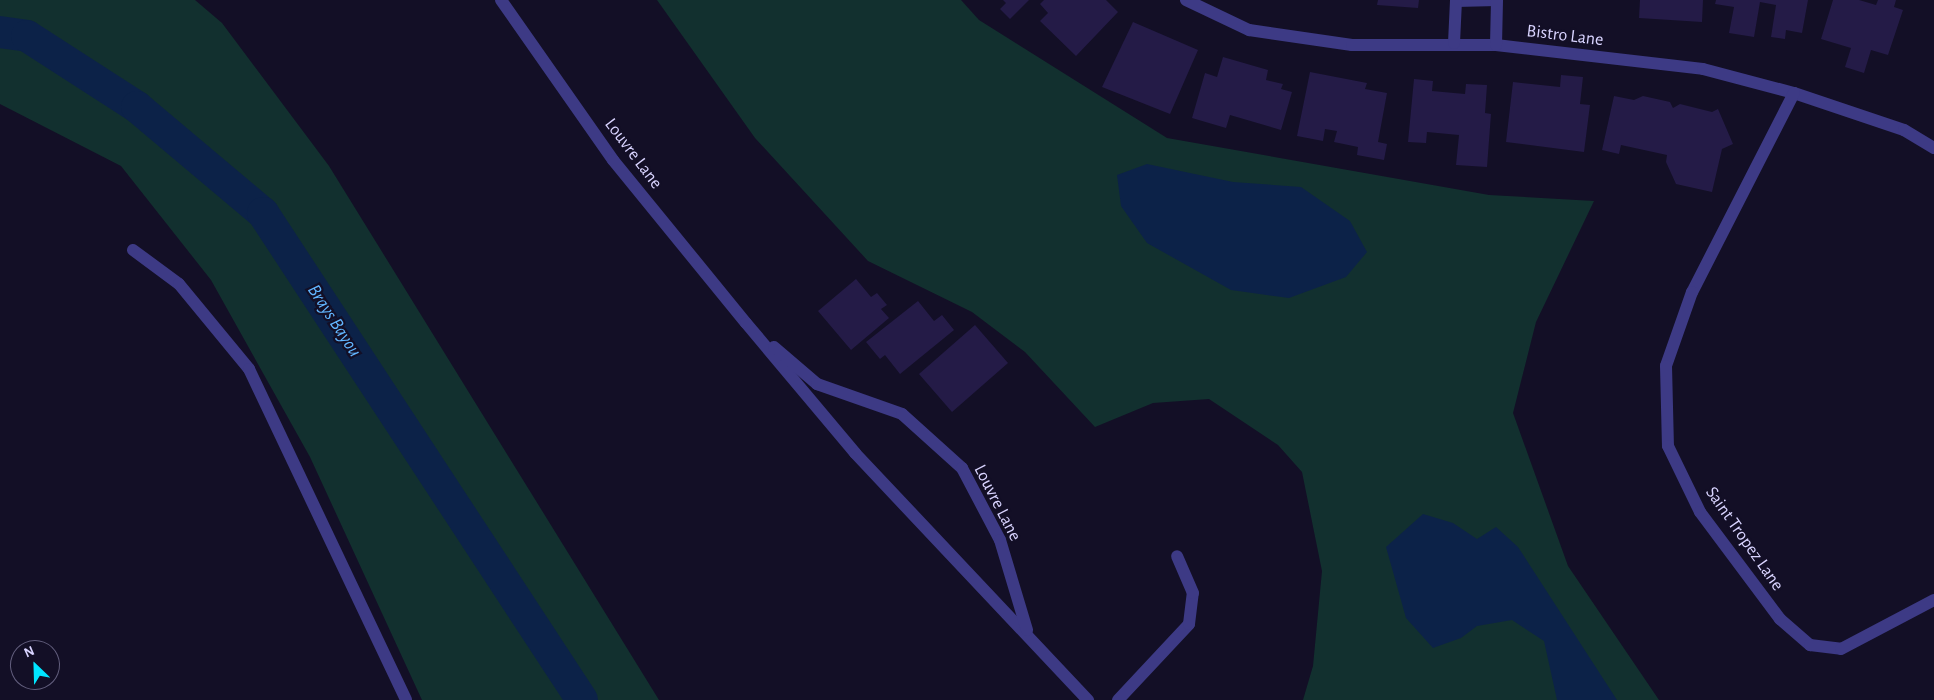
<!DOCTYPE html>
<html>
<head>
<meta charset="utf-8">
<style>
  body { margin:0 }
  #map { position:relative; width:1934px; height:700px; overflow:hidden; background:#130f26; font-family:"Alegreya Sans",sans-serif }
  div>[style] { position:absolute }
  .green>* { inset:0; background:#12302f }
  .water>* { inset:0; background:#0c2248 }
  .river>* { height:32px; margin:-16px; padding:0 16px; transform-origin:16px; border-radius:16px; background:#0c2248 }
  .building>* { inset:0; background:#241b47 }
  .minor>* { height:12px; margin:-6px; padding:0 6px; transform-origin:6px; border-radius:6px; background:#3d3a85 }
  span { translate:-50% -50%; white-space:nowrap; text-align:center; line-height:1.15; -webkit-text-stroke:4.5px #130f26; paint-order:stroke }
  .street-label { font-size:18px; color:#d9d4ff }
  .water-label { font-size:19px; color:#62b6ff; font-style:italic }
  .north { position:absolute; left:10px; top:640px; width:50px; height:50px; box-sizing:border-box; background:#130f26; border:1px solid #625e7d; border-radius:50%; rotate:336deg; font-size:14px; font-weight:700; line-height:20px; text-align:center; color:#d9d4ff }
  .north::after { content:''; display:block; margin:auto; width:18px; height:22px; background:#00e5ff; clip-path:polygon(50% 0,100% 100%,50% 72%,0 100%) }
</style>
</head>
<body>
<div id="map">
  <div class="green">
    <i style="clip-path:polygon(0 0,195px 0,222px 23px,329px 166px,659px 700px,422px 700px,310px 457px,211px 280px,121px 166px,0 104px)"></i>
    <i style="clip-path:polygon(657px 0,961px 0,979px 20px,1167px 138px,1489px 195px,1594px 201px,1536px 322px,1513px 413px,1568px 566px,1659px 700px,1303px 700px,1313px 666px,1322px 571px,1302px 472px,1278px 445px,1209px 399px,1153px 403px,1095px 427px,1025px 352px,972px 312px,868px 261px,755px 138px)"></i>
  </div>
  <div class="water">
    <i style="clip-path:polygon(1147px 164px,1233px 182px,1301px 187px,1350px 221px,1367px 252px,1346px 277px,1289px 298px,1231px 290px,1147px 243px,1121px 206px,1117px 175px)"></i>
    <i style="clip-path:polygon(1423px 514px,1453px 523px,1477px 539px,1496px 527px,1518px 547px,1617px 700px,1557px 700px,1544px 641px,1512px 620px,1477px 626px,1461px 638px,1433px 648px,1406px 618px,1386px 547px)"></i>
  </div>
  <div class="river">
    <i style="left:0;top:32px;width:27px;rotate:8deg"></i>
    <i style="left:27px;top:36px;width:131px;rotate:32.8deg"></i>
    <i style="left:137px;top:107px;width:165px;rotate:40.1deg"></i>
    <i style="left:263px;top:213px;width:582px;rotate:56.77deg"></i>
  </div>
  <div class="building">
    <i style="clip-path:polygon(1003px 0,1029px 0,1010px 19px,1000px 9px,1006px 3px)"></i>
    <i style="clip-path:polygon(1044px 0,1106px 0,1118px 12px,1076px 56px,1040px 21px,1048px 13px,1040px 4px)"></i>
    <i style="clip-path:polygon(1378px 0,1419px 0,1418px 8px,1377px 5px)"></i>
    <i style="clip-path:polygon(1640px 0,1703px 0,1702px 22px,1639px 18px)"></i>
    <i style="clip-path:polygon(1716px 0,1808px 0,1802px 33px,1786px 30px,1785px 39px,1771px 37px,1776px 5px,1760px 2px,1754px 37px,1729px 33px,1734px 7px,1715px 4px)"></i>
    <i style="clip-path:polygon(1833px 0,1859px 0,1876px 5px,1878px 0,1896px 0,1894px 7px,1903px 10px,1888px 55px,1871px 50px,1864px 73px,1845px 67px,1851px 48px,1821px 39px)"></i>
    <i style="clip-path:polygon(1133px 22px,1198px 50px,1170px 114px,1102px 87px)"></i>
    <i style="clip-path:polygon(1223px 57px,1268px 70px,1266px 80px,1283px 84px,1281px 89px,1292px 92px,1281px 130px,1230px 115px,1226px 128px,1192px 118px,1205px 73px,1217px 77px)"></i>
    <i style="clip-path:polygon(1310px 72px,1367px 83px,1365px 89px,1387px 93px,1378px 142px,1387px 144px,1384px 160px,1357px 155px,1358px 147px,1334px 142px,1337px 131px,1325px 129px,1323px 141px,1297px 136px)"></i>
    <i style="clip-path:polygon(1561px 75px,1583px 77px,1580px 104px,1590px 105px,1584px 152px,1506px 142px,1513px 82px,1560px 87px)"></i>
    <i style="clip-path:polygon(1414px 79px,1433px 81px,1432px 91px,1465px 94px,1466px 84px,1487px 85px,1485px 113px,1491px 114px,1487px 167px,1456px 165px,1459px 135px,1427px 132px,1426px 143px,1408px 142px)"></i>
    <i style="clip-path:polygon(1614px 96px,1634px 100px,1643px 96px,1670px 102px,1673px 108px,1680px 104px,1712px 112px,1718px 109px,1733px 144px,1722px 149px,1712px 192px,1676px 184px,1666px 162px,1667px 155px,1621px 145px,1619px 154px,1602px 150px)"></i>
    <i style="clip-path:polygon(856px 279px,871px 297px,877px 293px,887px 305px,881px 309px,889px 318px,851px 350px,818px 311px)"></i>
    <i style="clip-path:polygon(918px 301px,934px 321px,942px 315px,954px 330px,900px 374px,885px 355px,880px 359px,866px 342px)"></i>
    <i style="clip-path:polygon(975px 325px,1008px 363px,952px 412px,919px 374px)"></i>
  </div>
  <div class="minor">
    <i style="left:501px;top:0;width:195px;rotate:55deg"></i>
    <i style="left:613px;top:160px;width:210px;rotate:50.8deg"></i>
    <i style="left:746px;top:323px;width:170px;rotate:50deg"></i>
    <i style="left:855px;top:453px;width:340px;rotate:46.7deg"></i>
    <i style="left:1186px;top:0;width:70px;rotate:25.5deg"></i>
    <i style="left:1249px;top:30px;width:104px;rotate:8.3deg"></i>
    <i style="left:1352px;top:45px;width:144px"></i>
    <i style="left:1496px;top:45px;width:208px;rotate:6.6deg"></i>
    <i style="left:1703px;top:69px;width:94px;rotate:14.8deg"></i>
    <i style="left:1794px;top:93px;width:116px;rotate:18.6deg"></i>
    <i style="left:1904px;top:130px;width:35px;rotate:31deg"></i>
    <i style="left:1456px;top:1px;width:41px;rotate:-1.4deg"></i>
    <i style="left:1454px;top:43px;width:43px;rotate:-87.3deg"></i>
    <i style="left:1496px;top:45px;width:45px;rotate:-88.7deg"></i>
    <i style="left:1794px;top:93px;width:224px;rotate:117.1deg"></i>
    <i style="left:1692px;top:292px;width:78px;rotate:109.4deg"></i>
    <i style="left:1666px;top:366px;width:80px;rotate:88.6deg"></i>
    <i style="left:1668px;top:446px;width:73px;rotate:64.1deg"></i>
    <i style="left:1700px;top:512px;width:134px;rotate:53.2deg"></i>
    <i style="left:1780px;top:619px;width:40px;rotate:41deg"></i>
    <i style="left:1810px;top:645px;width:31px;rotate:7deg"></i>
    <i style="left:1841px;top:649px;width:105px;rotate:-27.8deg"></i>
    <i style="left:133px;top:250px;width:57px;rotate:36.5deg"></i>
    <i style="left:179px;top:284px;width:110px;rotate:50.5deg"></i>
    <i style="left:249px;top:369px;width:366px;rotate:64.6deg"></i>
    <i style="left:774px;top:347px;width:57px;rotate:40.7deg"></i>
    <i style="left:817px;top:384px;width:90px;rotate:19.4deg"></i>
    <i style="left:902px;top:414px;width:81px;rotate:42deg"></i>
    <i style="left:962px;top:468px;width:81px;rotate:62.2deg"></i>
    <i style="left:1000px;top:540px;width:94px;rotate:73.3deg"></i>
    <i style="left:1118px;top:700px;width:104px;rotate:-46.9deg"></i>
    <i style="left:1189px;top:624px;width:31px;rotate:-83deg"></i>
    <i style="left:1193px;top:593px;width:40px;rotate:-113.4deg"></i>
  </div>
  <div class="street-label">
    <span style="left:1565px;top:36px;rotate:7deg">Bistro Lane</span>
    <span style="left:633px;top:154px;rotate:53deg">Louvre Lane</span>
    <span style="left:997px;top:503px;rotate:63deg">Louvre Lane</span>
    <span style="left:1744px;top:539px;rotate:55deg">Saint Tropez Lane</span>
  </div>
  <div class="water-label">
    <span style="left:334px;top:321px;rotate:57deg">Brays Bayou</span>
  </div>
  <div class="north">N</div>
</div>
</body>
</html>
